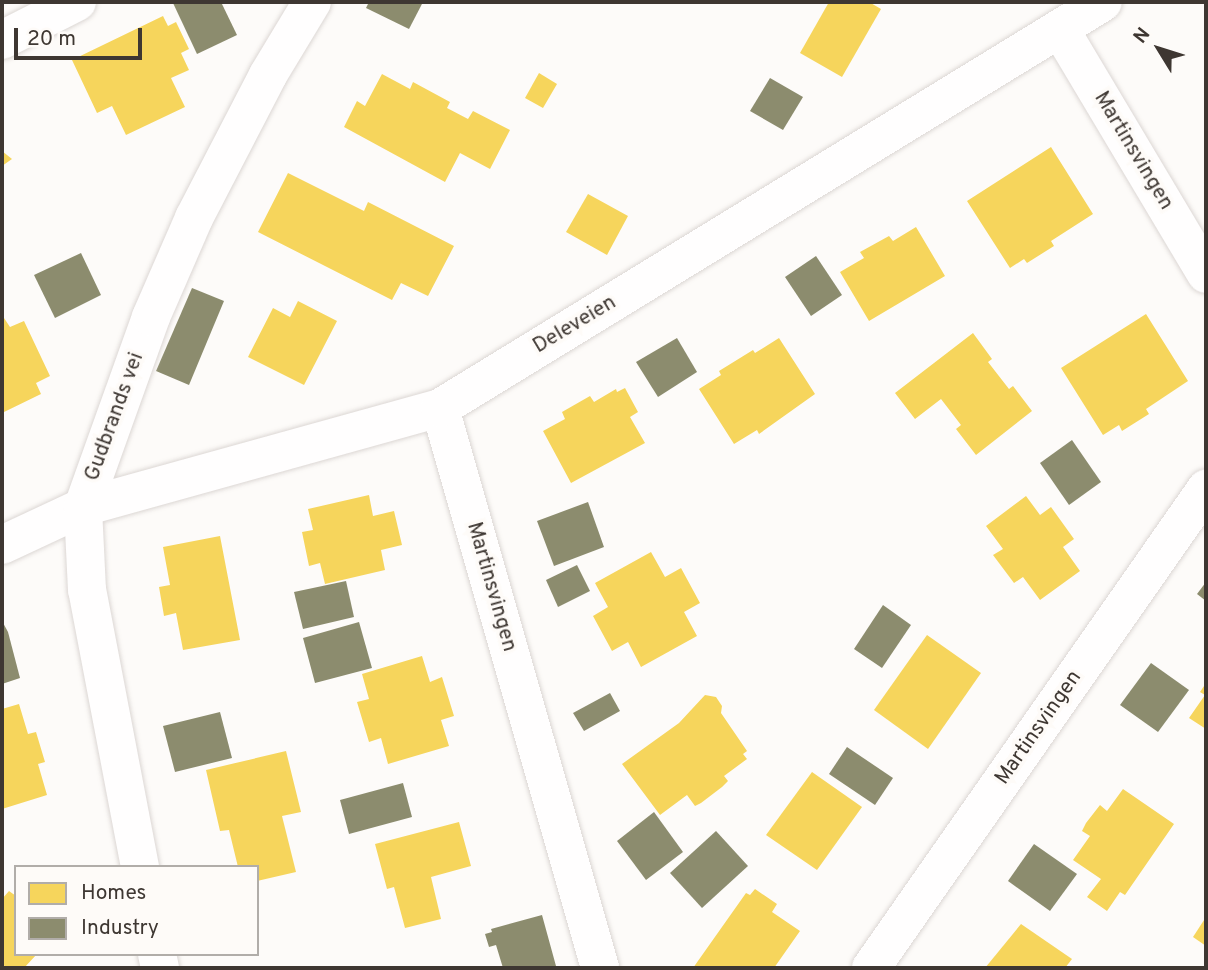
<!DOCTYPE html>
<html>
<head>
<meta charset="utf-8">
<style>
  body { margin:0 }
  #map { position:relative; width:1208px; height:970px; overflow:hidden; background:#fdfbf9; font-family:Overpass,sans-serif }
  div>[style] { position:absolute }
  .homes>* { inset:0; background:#f6d55c }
  .industry>* { inset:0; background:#8c8c6e }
  .roads { filter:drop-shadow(0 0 2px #dcd7d4) drop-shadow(0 0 2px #dcd7d4) }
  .minor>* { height:38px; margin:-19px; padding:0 19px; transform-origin:19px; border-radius:19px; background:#fffefe }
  span { translate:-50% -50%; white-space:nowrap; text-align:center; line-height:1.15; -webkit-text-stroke:7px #fefbf8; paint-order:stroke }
  .street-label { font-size:21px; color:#3e3732 }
  .frame { position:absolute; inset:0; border:4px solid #3e3732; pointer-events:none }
  .legend { position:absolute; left:14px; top:865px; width:245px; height:91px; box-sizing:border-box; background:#fefbf8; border:2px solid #b1ada9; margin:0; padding:9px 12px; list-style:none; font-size:21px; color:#3e3732 }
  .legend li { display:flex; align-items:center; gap:14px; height:35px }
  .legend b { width:35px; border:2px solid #b1ada9 }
  .north { position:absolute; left:1124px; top:14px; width:70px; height:70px; -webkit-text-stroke:5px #fefbf8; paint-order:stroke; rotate:308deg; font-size:19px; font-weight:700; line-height:28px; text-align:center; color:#3e3732 }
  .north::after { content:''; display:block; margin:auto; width:24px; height:32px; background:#3e3732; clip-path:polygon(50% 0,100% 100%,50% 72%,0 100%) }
  .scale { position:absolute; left:14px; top:28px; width:128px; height:32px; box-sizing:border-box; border:4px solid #3e3732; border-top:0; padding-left:9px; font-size:21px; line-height:24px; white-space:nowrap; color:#3e3732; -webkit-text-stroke:5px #fefbf8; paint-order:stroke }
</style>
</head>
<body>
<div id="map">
  <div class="homes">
    <i style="clip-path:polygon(829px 2px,869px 2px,881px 9px,842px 77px,800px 53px)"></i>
    <i style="clip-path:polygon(163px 16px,168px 26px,176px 22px,189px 49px,181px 53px,189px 70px,171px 78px,185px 107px,126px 135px,112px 106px,97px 113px,72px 60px)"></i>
    <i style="clip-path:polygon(539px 73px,557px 84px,543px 108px,525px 98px)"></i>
    <i style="clip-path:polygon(382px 74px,410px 89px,413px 82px,450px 102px,447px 108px,468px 119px,473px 111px,510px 130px,490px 169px,460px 153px,445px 182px,344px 127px,357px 101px,365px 106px)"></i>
    <i style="clip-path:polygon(1051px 147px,1093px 214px,1051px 241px,1054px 246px,1027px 263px,1024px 259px,1010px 268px,967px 201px)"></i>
    <i style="clip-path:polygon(2px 151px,12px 159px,2px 166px)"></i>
    <i style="clip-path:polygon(288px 173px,364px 211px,368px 202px,454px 246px,428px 296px,401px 283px,392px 300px,258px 232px)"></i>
    <i style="clip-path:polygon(588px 194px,628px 216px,607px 255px,566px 232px)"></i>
    <i style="clip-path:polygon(916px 227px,945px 276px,869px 321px,840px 272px,864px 258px,860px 252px,889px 236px,893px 241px)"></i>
    <i style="clip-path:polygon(298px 301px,337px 321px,304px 385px,248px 357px,273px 308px,290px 317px)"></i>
    <i style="clip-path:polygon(1146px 314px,1188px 381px,1146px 409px,1149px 414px,1122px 431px,1119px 425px,1103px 435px,1061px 368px)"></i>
    <i style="clip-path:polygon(2px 315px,10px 327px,24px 321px,50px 376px,36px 383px,41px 394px,2px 413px)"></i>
    <i style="clip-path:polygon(973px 333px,992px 359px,988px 362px,1009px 389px,1013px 386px,1032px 411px,976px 455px,956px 429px,961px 425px,941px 399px,915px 419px,895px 393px)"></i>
    <i style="clip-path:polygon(779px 338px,815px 394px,759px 434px,757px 430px,734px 444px,699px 389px,721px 375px,719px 371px,753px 350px,755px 353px)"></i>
    <i style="clip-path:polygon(625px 388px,638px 412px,630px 417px,645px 443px,571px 483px,543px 431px,565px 419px,562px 412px,590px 396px,594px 402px,616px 389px,617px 392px)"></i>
    <i style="clip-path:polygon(369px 495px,373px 516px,394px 511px,402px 545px,381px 550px,385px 570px,325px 584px,320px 563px,309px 566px,302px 532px,313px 530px,308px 509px)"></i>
    <i style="clip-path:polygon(1026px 496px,1040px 515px,1051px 507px,1074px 539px,1063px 547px,1080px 571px,1040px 600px,1023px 577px,1014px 583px,993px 555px,1003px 549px,986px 526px)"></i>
    <i style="clip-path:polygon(220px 536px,240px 640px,183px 650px,176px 613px,164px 616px,159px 587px,170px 585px,163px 547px)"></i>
    <i style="clip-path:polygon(651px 552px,665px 577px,681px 568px,700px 603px,684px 612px,697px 636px,641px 667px,628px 642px,612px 651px,593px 616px,608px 607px,595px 583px)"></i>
    <i style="clip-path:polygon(927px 635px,981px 673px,928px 749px,874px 710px)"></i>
    <i style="clip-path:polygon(422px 656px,430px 682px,442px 677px,454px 716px,441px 720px,449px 746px,388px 764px,381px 738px,369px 742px,357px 702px,369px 699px,362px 674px)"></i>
    <i style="clip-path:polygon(1206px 683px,1206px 729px,1189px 718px,1205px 695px,1200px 692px)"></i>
    <i style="clip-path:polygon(705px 695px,716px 697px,722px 706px,721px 713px,747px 751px,743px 754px,747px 759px,724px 776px,728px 781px,722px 787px,701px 803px,695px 806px,687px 795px,660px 815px,622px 764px,679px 723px)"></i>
    <i style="clip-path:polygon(19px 704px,28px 734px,36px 732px,45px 762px,38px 764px,47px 795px,2px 809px,2px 709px)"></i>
    <i style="clip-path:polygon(286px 751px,301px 812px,282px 816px,296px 872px,257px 881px,257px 867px,238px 867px,229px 830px,220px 831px,206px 770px)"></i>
    <i style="clip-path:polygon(812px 772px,862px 807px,817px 870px,766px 835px)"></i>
    <i style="clip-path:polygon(1123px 789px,1174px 824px,1125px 895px,1120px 892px,1107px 911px,1087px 897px,1101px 879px,1073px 860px,1090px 836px,1082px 831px,1086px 823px,1100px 805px,1107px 811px)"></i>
    <i style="clip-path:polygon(459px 822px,471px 866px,431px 877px,441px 919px,405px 928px,394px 887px,387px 889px,375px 844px)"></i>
    <i style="clip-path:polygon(755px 889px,777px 904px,772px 912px,800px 931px,774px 968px,693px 968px,746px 893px,750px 895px)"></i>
    <i style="clip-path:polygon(9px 891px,16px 896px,16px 954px,37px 954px,24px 968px,7px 968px,2px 964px,2px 899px)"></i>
    <i style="clip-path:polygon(1206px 917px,1206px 946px,1193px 937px)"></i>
    <i style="clip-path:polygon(1021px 924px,1072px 959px,1065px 968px,985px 968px)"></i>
  </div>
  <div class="industry">
    <i style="clip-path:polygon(221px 2px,237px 35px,197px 54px,173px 3px)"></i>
    <i style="clip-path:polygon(369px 2px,423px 2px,409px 29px,366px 8px)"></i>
    <i style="clip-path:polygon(770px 78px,803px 97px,783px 130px,750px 111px)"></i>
    <i style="clip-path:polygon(81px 253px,101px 295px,55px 318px,34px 275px)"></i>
    <i style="clip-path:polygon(816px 256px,842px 295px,811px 316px,785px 277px)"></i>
    <i style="clip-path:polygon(192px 288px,224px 301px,189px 385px,156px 371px)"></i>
    <i style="clip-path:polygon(677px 338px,697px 372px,658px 397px,636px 362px)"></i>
    <i style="clip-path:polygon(1072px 440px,1101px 482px,1069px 505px,1040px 463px)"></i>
    <i style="clip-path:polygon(588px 502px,604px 547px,554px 566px,537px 521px)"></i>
    <i style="clip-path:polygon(577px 565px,590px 591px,558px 607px,546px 580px)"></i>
    <i style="clip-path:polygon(346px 581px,354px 617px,303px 629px,294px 592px)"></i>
    <i style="clip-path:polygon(1206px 582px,1206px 601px,1197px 594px)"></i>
    <i style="clip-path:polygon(883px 605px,911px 625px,882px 668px,854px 649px)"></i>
    <i style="clip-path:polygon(2px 621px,8px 632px,20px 678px,2px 684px)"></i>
    <i style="clip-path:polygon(359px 622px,372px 668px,315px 683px,303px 638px)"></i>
    <i style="clip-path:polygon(1151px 663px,1189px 690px,1158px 732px,1120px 705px)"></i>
    <i style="clip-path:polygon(610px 693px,620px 711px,584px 731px,573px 713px)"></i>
    <i style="clip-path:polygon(220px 712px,232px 758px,175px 772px,163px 726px)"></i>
    <i style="clip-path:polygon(847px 747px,893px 778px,875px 805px,829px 774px)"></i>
    <i style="clip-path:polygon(403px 783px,412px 817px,349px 834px,340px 800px)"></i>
    <i style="clip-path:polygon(654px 812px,683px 852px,646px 880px,617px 841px)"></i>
    <i style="clip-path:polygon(716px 831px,748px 866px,702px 908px,670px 873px)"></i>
    <i style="clip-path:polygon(1034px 844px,1077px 874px,1050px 911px,1008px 881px)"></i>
    <i style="clip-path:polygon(542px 915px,556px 966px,503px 968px,496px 945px,489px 947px,485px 934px,492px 932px,491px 929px)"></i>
  </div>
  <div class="roads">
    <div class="minor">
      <i style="left:1060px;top:29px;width:285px;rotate:59.2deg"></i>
      <i style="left:2px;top:40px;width:84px;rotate:-26.9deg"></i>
      <i style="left:440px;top:408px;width:582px;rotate:74.05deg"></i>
      <i style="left:2px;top:545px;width:89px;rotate:-25.1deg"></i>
      <i style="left:83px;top:507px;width:370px;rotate:-15.5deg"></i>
      <i style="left:440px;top:408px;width:777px;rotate:-31.48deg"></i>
      <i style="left:140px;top:867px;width:282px;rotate:-100.8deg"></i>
      <i style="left:87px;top:590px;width:83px;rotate:-92.8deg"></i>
      <i style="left:83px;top:507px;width:202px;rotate:-70.3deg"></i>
      <i style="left:151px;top:317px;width:108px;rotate:-66.5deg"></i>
      <i style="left:194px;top:218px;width:161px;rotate:-62.6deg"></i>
      <i style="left:268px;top:75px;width:85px;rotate:-58.9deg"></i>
      <i style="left:157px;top:954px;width:14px;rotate:78deg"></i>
      <i style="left:871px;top:968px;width:585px;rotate:-55.03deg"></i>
    </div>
  </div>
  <div class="street-label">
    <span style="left:1133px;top:151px;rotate:59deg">Martinsvingen</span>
    <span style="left:575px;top:325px;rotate:-31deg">Deleveien</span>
    <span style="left:115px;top:417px;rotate:-70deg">Gudbrands vei</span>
    <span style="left:491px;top:587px;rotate:74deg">Martinsvingen</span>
    <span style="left:1039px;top:728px;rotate:-55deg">Martinsvingen</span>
  </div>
  <div class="frame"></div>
  <ul class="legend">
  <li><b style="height:19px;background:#f6d55c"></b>Homes</li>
  <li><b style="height:19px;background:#8c8c6e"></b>Industry</li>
  </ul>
  <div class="north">N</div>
  <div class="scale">20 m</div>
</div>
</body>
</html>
